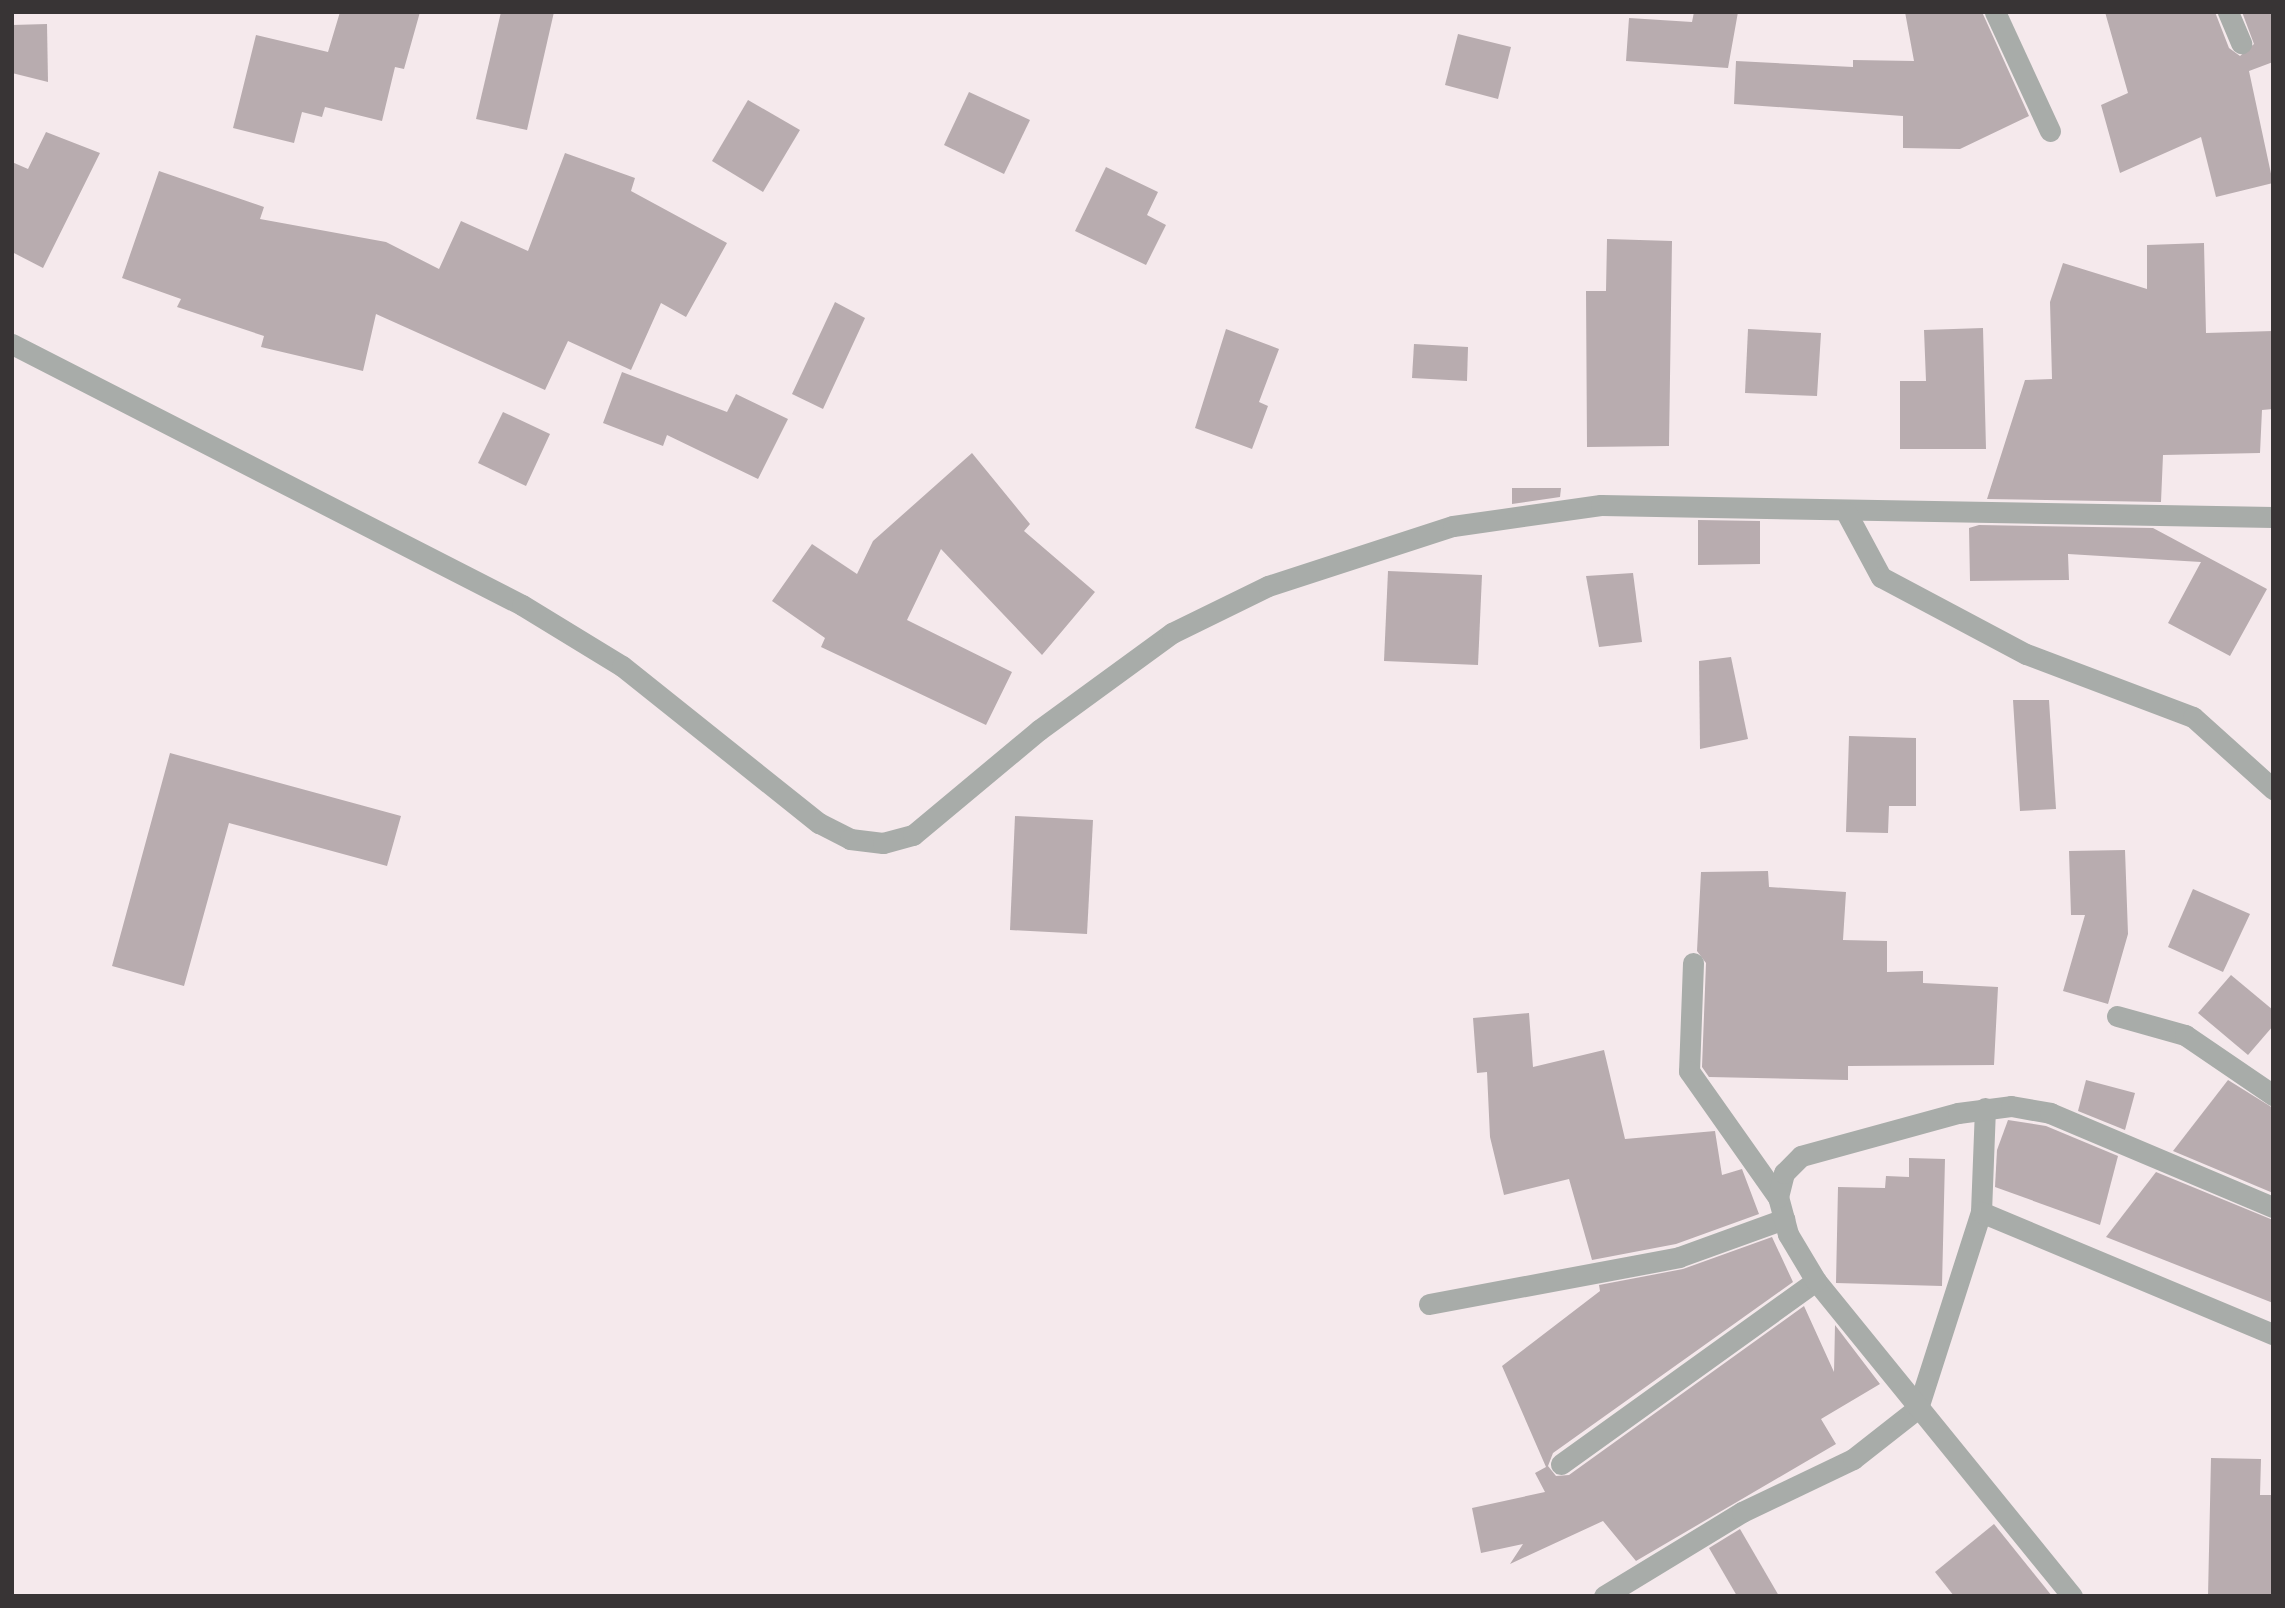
<!DOCTYPE html>
<html>
<head>
<meta charset="utf-8">
<style>
  body { margin:0 }
  #map { position:relative; width:2285px; height:1608px; overflow:hidden; background:#f5e9ec; font-family:"Space Grotesk",sans-serif }
  div>[style] { position:absolute }
  .building>* { inset:0; background:#b8acaf }
  .minor>* { height:21px; margin:-10.5px; padding:0 10.5px; transform-origin:10.5px; border-radius:10.5px; background:#a8aca9 }
  span { translate:-50% -50%; white-space:nowrap; text-align:center; line-height:1.15; -webkit-text-stroke:6px #fff; paint-order:stroke }
  .frame { position:absolute; inset:0; border:14px solid #383435; pointer-events:none }
</style>
</head>
<body>
<div id="map">
  <div class="building">
    <i style="clip-path:polygon(340px 12px,420px 12px,404px 69px,395px 67px,382px 121px,325px 107px,322px 117px,302px 112px,294px 143px,233px 128px,256px 35px,328px 52px)"></i>
    <i style="clip-path:polygon(501px 12px,554px 12px,527px 130px,476px 119px)"></i>
    <i style="clip-path:polygon(1694px 12px,1738px 12px,1728px 68px,1626px 61px,1629px 18px,1692px 22px)"></i>
    <i style="clip-path:polygon(1905px 12px,1982px 12px,2029px 116px,1960px 149px,1903px 148px,1903px 116px,1734px 104px,1736px 61px,1853px 67px,1853px 60px,1914px 61px)"></i>
    <i style="clip-path:polygon(2105px 12px,2215px 12px,2229px 48px,2240px 56px,2254px 44px,2242px 12px,2273px 12px,2273px 62px,2249px 71px,2273px 183px,2216px 197px,2201px 137px,2120px 173px,2101px 105px,2128px 93px)"></i>
    <i style="clip-path:polygon(47px 24px,48px 82px,12px 73px,12px 25px)"></i>
    <i style="clip-path:polygon(1458px 34px,1511px 47px,1498px 99px,1445px 85px)"></i>
    <i style="clip-path:polygon(969px 92px,1030px 120px,1004px 174px,944px 145px)"></i>
    <i style="clip-path:polygon(748px 100px,800px 130px,763px 192px,712px 161px)"></i>
    <i style="clip-path:polygon(46px 132px,100px 153px,43px 268px,12px 252px,12px 162px,28px 169px)"></i>
    <i style="clip-path:polygon(565px 153px,635px 178px,631px 191px,727px 243px,686px 317px,661px 303px,631px 370px,568px 341px,545px 390px,376px 314px,363px 371px,261px 347px,264px 336px,177px 307px,181px 299px,122px 278px,159px 171px,264px 207px,260px 219px,386px 242px,439px 269px,461px 221px,528px 251px)"></i>
    <i style="clip-path:polygon(1106px 167px,1158px 192px,1147px 215px,1166px 225px,1146px 265px,1075px 231px)"></i>
    <i style="clip-path:polygon(1607px 239px,1672px 241px,1669px 446px,1587px 447px,1586px 291px,1606px 291px)"></i>
    <i style="clip-path:polygon(2204px 243px,2206px 333px,2273px 331px,2273px 409px,2262px 410px,2260px 453px,2163px 455px,2161px 502px,1987px 499px,2025px 380px,2052px 379px,2050px 302px,2063px 263px,2147px 289px,2147px 245px)"></i>
    <i style="clip-path:polygon(835px 302px,865px 318px,823px 409px,792px 394px)"></i>
    <i style="clip-path:polygon(1983px 328px,1986px 449px,1900px 449px,1900px 381px,1926px 381px,1924px 330px)"></i>
    <i style="clip-path:polygon(1226px 329px,1279px 349px,1259px 402px,1268px 406px,1252px 449px,1195px 428px)"></i>
    <i style="clip-path:polygon(1748px 329px,1821px 333px,1817px 396px,1745px 393px)"></i>
    <i style="clip-path:polygon(1414px 344px,1468px 347px,1467px 381px,1412px 378px)"></i>
    <i style="clip-path:polygon(622px 372px,727px 412px,736px 394px,788px 419px,758px 479px,667px 435px,663px 446px,603px 423px)"></i>
    <i style="clip-path:polygon(503px 412px,550px 434px,526px 486px,478px 463px)"></i>
    <i style="clip-path:polygon(972px 453px,1030px 524px,1024px 531px,1095px 592px,1042px 655px,941px 549px,907px 620px,1012px 672px,986px 725px,821px 647px,825px 638px,772px 601px,812px 544px,857px 574px,873px 541px)"></i>
    <i style="clip-path:polygon(1512px 488px,1561px 488px,1560px 497px,1512px 504px)"></i>
    <i style="clip-path:polygon(1698px 520px,1760px 521px,1760px 564px,1698px 565px)"></i>
    <i style="clip-path:polygon(1979px 525px,2153px 528px,2267px 589px,2230px 656px,2168px 623px,2201px 562px,2068px 554px,2069px 580px,1970px 581px,1969px 528px)"></i>
    <i style="clip-path:polygon(1388px 571px,1482px 575px,1478px 665px,1384px 661px)"></i>
    <i style="clip-path:polygon(1633px 573px,1642px 642px,1599px 647px,1586px 576px)"></i>
    <i style="clip-path:polygon(1731px 657px,1748px 739px,1700px 749px,1699px 661px)"></i>
    <i style="clip-path:polygon(2013px 700px,2049px 700px,2056px 809px,2020px 811px)"></i>
    <i style="clip-path:polygon(1849px 736px,1916px 738px,1916px 806px,1889px 806px,1888px 833px,1846px 832px)"></i>
    <i style="clip-path:polygon(170px 753px,401px 816px,387px 866px,229px 823px,184px 986px,112px 966px)"></i>
    <i style="clip-path:polygon(1015px 816px,1093px 820px,1087px 934px,1010px 930px)"></i>
    <i style="clip-path:polygon(2125px 850px,2128px 934px,2108px 1004px,2063px 991px,2085px 915px,2071px 915px,2069px 851px)"></i>
    <i style="clip-path:polygon(1768px 871px,1769px 887px,1846px 892px,1843px 940px,1887px 941px,1887px 972px,1923px 971px,1923px 983px,1998px 987px,1994px 1065px,1848px 1066px,1848px 1080px,1709px 1077px,1702px 1067px,1706px 963px,1697px 951px,1701px 872px)"></i>
    <i style="clip-path:polygon(2193px 889px,2250px 914px,2223px 972px,2168px 947px)"></i>
    <i style="clip-path:polygon(2231px 975px,2273px 1010px,2273px 1026px,2248px 1055px,2198px 1013px)"></i>
    <i style="clip-path:polygon(1529px 1013px,1533px 1067px,1604px 1050px,1625px 1139px,1715px 1131px,1722px 1175px,1742px 1169px,1759px 1214px,1676px 1244px,1592px 1260px,1569px 1179px,1504px 1195px,1490px 1137px,1487px 1072px,1477px 1073px,1473px 1018px)"></i>
    <i style="clip-path:polygon(2086px 1080px,2135px 1093px,2125px 1130px,2078px 1111px)"></i>
    <i style="clip-path:polygon(2228px 1080px,2273px 1108px,2273px 1193px,2173px 1151px)"></i>
    <i style="clip-path:polygon(2008px 1120px,2046px 1126px,2118px 1156px,2100px 1225px,1995px 1187px,1997px 1150px)"></i>
    <i style="clip-path:polygon(1909px 1158px,1945px 1159px,1942px 1286px,1836px 1283px,1838px 1187px,1885px 1188px,1886px 1176px,1909px 1177px)"></i>
    <i style="clip-path:polygon(2156px 1172px,2273px 1220px,2273px 1303px,2106px 1237px)"></i>
    <i style="clip-path:polygon(1772px 1237px,1793px 1282px,1553px 1453px,1548px 1466px,1556px 1476px,1569px 1475px,1804px 1306px,1834px 1372px,1835px 1325px,1880px 1384px,1821px 1419px,1836px 1444px,1636px 1561px,1603px 1521px,1510px 1564px,1523px 1544px,1481px 1553px,1472px 1508px,1545px 1492px,1535px 1473px,1546px 1467px,1502px 1366px,1600px 1291px,1599px 1285px,1683px 1269px)"></i>
    <i style="clip-path:polygon(2211px 1458px,2261px 1459px,2260px 1495px,2273px 1495px,2273px 1596px,2208px 1596px)"></i>
    <i style="clip-path:polygon(1994px 1524px,2052px 1596px,1954px 1596px,1935px 1572px)"></i>
    <i style="clip-path:polygon(1740px 1529px,1779px 1596px,1737px 1596px,1709px 1548px)"></i>
  </div>
  <div class="minor">
    <i style="left:1995px;top:12px;width:131px;rotate:65.2deg"></i>
    <i style="left:2228px;top:12px;width:34px;rotate:67deg"></i>
    <i style="left:12px;top:344px;width:573px;rotate:27.1deg"></i>
    <i style="left:522px;top:605px;width:117px;rotate:31.4deg"></i>
    <i style="left:622px;top:666px;width:252px;rotate:38.6deg"></i>
    <i style="left:819px;top:823px;width:35px;rotate:27deg"></i>
    <i style="left:850px;top:839px;width:33px;rotate:7deg"></i>
    <i style="left:883px;top:843px;width:31px;rotate:-15deg"></i>
    <i style="left:913px;top:835px;width:164px;rotate:-39.8deg"></i>
    <i style="left:1039px;top:730px;width:165px;rotate:-36.1deg"></i>
    <i style="left:1172px;top:633px;width:107px;rotate:-26.1deg"></i>
    <i style="left:1268px;top:586px;width:194px;rotate:-18deg"></i>
    <i style="left:1453px;top:526px;width:149px;rotate:-8.1deg"></i>
    <i style="left:1601px;top:505px;width:672px;rotate:1.02deg"></i>
    <i style="left:1846px;top:512px;width:74px;rotate:61.7deg"></i>
    <i style="left:1881px;top:577px;width:164px;rotate:28deg"></i>
    <i style="left:2026px;top:654px;width:178px;rotate:20.7deg"></i>
    <i style="left:2193px;top:717px;width:108px;rotate:42deg"></i>
    <i style="left:1693px;top:963px;width:108px;rotate:92.1deg"></i>
    <i style="left:1689px;top:1071px;width:154px;rotate:54.8deg"></i>
    <i style="left:2117px;top:1016px;width:71px;rotate:15.6deg"></i>
    <i style="left:2185px;top:1035px;width:107px;rotate:34.3deg"></i>
    <i style="left:1981px;top:1212px;width:104px;rotate:-87.8deg"></i>
    <i style="left:1429px;top:1304px;width:254px;rotate:-10.6deg"></i>
    <i style="left:1679px;top:1257px;width:112px;rotate:-19.9deg"></i>
    <i style="left:1561px;top:1464px;width:314px;rotate:-35.7deg"></i>
    <i style="left:1604px;top:1596px;width:162px;rotate:-31.3deg"></i>
    <i style="left:1742px;top:1512px;width:123px;rotate:-25.5deg"></i>
    <i style="left:1853px;top:1459px;width:83px;rotate:-38.1deg"></i>
    <i style="left:1918px;top:1408px;width:206px;rotate:-72.2deg"></i>
    <i style="left:1981px;top:1212px;width:316px;rotate:22.7deg"></i>
    <i style="left:2072px;top:1596px;width:406px;rotate:-129.1deg"></i>
    <i style="left:1816px;top:1281px;width:55px;rotate:-120.8deg"></i>
    <i style="left:1788px;top:1234px;width:38px;rotate:-105deg"></i>
    <i style="left:1778px;top:1197px;width:25px;rotate:-76deg"></i>
    <i style="left:1784px;top:1173px;width:24px;rotate:-45deg"></i>
    <i style="left:1801px;top:1156px;width:163px;rotate:-15.3deg"></i>
    <i style="left:1958px;top:1113px;width:53px;rotate:-7.5deg"></i>
    <i style="left:2011px;top:1106px;width:40px;rotate:10deg"></i>
    <i style="left:2050px;top:1113px;width:242px;rotate:22.9deg"></i>
  </div>
  <div class="frame"></div>
</div>
</body>
</html>
